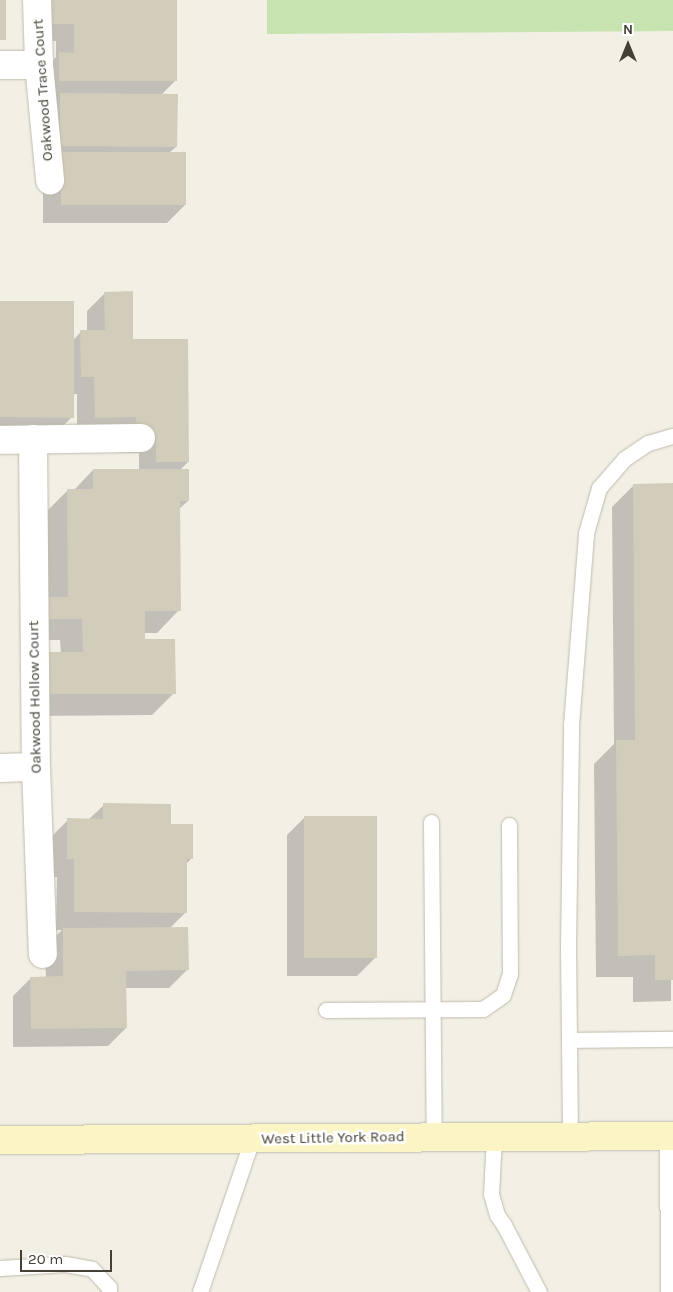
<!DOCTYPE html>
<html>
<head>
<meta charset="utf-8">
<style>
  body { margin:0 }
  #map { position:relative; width:673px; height:1292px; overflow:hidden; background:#f2efe5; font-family:Karla,sans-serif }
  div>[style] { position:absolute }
  .green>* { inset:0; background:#c7e4b0 }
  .shadow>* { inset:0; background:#0003 }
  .building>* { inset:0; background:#d2ccbb }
  .roads { filter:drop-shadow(0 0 1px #bfbbab) drop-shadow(0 0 1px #bfbbab) }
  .service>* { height:15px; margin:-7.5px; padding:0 7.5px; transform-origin:7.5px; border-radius:7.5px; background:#fff }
  .minor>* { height:28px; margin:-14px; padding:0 14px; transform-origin:14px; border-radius:14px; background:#fff }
  .secondary>* { height:28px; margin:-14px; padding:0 14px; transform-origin:14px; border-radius:14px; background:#fbf4c5 }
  span { translate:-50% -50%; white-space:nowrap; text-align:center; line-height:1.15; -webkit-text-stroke:5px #fff; paint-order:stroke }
  .street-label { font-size:15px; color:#444035 }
  .north { position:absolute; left:603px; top:20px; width:50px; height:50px; -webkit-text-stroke:4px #fff; paint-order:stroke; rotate:0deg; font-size:14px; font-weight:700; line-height:20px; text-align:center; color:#444035 }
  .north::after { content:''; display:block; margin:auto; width:18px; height:22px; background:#444035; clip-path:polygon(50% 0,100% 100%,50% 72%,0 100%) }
  .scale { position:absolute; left:20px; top:1250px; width:92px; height:22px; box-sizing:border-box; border:2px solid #444035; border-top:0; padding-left:6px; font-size:15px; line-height:18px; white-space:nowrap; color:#444035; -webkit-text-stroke:4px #fff; paint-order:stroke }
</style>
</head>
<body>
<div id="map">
  <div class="green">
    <i style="clip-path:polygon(267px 0,673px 0,673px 31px,267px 34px)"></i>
  </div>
  <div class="shadow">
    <i style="clip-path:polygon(33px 0,176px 0,176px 80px,161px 95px,176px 147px,169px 153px,185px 205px,167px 223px,43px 223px,43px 112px,56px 98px,42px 98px,42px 72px,56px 57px,56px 41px,33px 41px)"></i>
    <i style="clip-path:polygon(105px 293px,132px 340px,188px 462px,180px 470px,188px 501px,178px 510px,179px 610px,157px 633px,144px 633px,144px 641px,174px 693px,152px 715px,27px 716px,61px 653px,60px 640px,27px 640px,46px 512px,68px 490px,74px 490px,93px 470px,139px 470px,139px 453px,119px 453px,119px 435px,77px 435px,77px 394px,72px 394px,72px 417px,54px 435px,0 435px,0 302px,73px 340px,81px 332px,87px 332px,87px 311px)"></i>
    <i style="clip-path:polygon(634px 485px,673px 485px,671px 1001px,633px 1002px,633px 977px,596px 977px,594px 764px,614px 744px,612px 507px)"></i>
    <i style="clip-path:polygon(104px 805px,169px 825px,191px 859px,186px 864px,186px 912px,170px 928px,187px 970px,169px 988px,125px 988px,126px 1028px,108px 1046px,13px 1047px,13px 996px,31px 978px,46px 978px,45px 947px,62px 930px,56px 930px,57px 877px,49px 877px,50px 838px,68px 820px,88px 820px)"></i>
    <i style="clip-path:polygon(305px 817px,375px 958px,357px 976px,287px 976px,287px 835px)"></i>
  </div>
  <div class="building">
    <i style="clip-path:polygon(0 0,6px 0,6px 40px,0 40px)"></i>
    <i style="clip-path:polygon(50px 0,177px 0,177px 81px,59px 81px,59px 52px,74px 53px,74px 24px,50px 24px)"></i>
    <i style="clip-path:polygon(60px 93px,178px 94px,177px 147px,60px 146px)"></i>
    <i style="clip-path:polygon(61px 152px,186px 152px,186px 205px,61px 205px)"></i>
    <i style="clip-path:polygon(133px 291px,133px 339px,188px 339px,189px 462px,156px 462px,156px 435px,137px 435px,136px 417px,95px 418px,94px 377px,81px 377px,80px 330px,105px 330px,104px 292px)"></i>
    <i style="clip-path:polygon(0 301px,74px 301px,74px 418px,0 417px)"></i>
    <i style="clip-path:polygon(93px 469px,189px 469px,189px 501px,180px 501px,181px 611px,145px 611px,145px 639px,175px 639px,176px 694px,48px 694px,48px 652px,83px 652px,82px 619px,48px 619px,48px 597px,68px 597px,67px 489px,93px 489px)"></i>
    <i style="clip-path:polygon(673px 483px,673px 980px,655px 980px,655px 955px,618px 956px,616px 740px,635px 740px,633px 484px)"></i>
    <i style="clip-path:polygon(103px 803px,171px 804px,171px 824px,193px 824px,193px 859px,187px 859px,187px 913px,74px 912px,74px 859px,67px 859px,67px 818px,103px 819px)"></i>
    <i style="clip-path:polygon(304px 816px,377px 816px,377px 958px,304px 958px)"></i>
    <i style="clip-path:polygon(188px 927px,189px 970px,126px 971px,127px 1028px,31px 1029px,30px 977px,63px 976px,63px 928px)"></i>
  </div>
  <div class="roads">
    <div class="service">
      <i style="left:431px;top:822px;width:315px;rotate:89.5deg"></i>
      <i style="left:326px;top:1010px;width:157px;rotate:-0.4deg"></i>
      <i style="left:483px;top:1009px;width:24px;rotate:-35deg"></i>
      <i style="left:503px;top:995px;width:22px;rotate:-72deg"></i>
      <i style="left:510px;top:974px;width:149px;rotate:-90.4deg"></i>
      <i style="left:569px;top:1040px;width:104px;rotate:-0.6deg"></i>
      <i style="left:570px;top:1136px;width:187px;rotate:-90.6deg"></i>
      <i style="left:568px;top:949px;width:224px;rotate:-89.2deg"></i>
      <i style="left:571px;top:725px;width:193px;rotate:-85.5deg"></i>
      <i style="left:586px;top:533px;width:47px;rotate:-73.9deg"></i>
      <i style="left:599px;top:488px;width:38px;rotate:-49deg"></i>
      <i style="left:624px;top:459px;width:29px;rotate:-34deg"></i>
      <i style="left:648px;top:443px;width:26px;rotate:-16deg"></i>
      <i style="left:667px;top:1136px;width:156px;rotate:89.6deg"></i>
      <i style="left:494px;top:1137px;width:57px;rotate:93deg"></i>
      <i style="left:491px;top:1194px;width:22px;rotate:74deg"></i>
      <i style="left:497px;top:1215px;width:12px;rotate:55deg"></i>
      <i style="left:504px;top:1225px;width:76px;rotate:62.4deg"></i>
      <i style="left:0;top:1268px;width:65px;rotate:-3.5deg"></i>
      <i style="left:65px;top:1264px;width:27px;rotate:10deg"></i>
      <i style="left:92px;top:1269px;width:25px;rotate:47deg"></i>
      <i style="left:109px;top:1287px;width:5px;rotate:90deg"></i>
      <i style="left:200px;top:1292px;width:162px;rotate:-71.2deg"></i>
    </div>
    <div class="minor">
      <i style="left:37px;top:0;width:65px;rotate:88.2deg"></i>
      <i style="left:39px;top:65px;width:116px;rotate:84.5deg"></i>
      <i style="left:0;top:65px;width:39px"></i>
      <i style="left:33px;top:439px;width:328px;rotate:89.5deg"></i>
      <i style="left:36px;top:767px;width:187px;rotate:87.9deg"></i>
      <i style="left:0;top:440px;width:141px;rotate:-0.8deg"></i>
      <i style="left:0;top:768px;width:36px;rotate:-2deg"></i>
    </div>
    <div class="secondary">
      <i style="left:0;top:1140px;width:673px;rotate:-0.34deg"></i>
    </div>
  </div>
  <div class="street-label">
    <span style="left:43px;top:90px;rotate:-94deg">Oakwood Trace Court</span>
    <span style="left:35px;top:697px;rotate:-91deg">Oakwood Hollow Court</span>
    <span style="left:333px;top:1138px;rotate:-1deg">West Little York Road</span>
  </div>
  <div class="north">N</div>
  <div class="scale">20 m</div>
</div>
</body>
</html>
